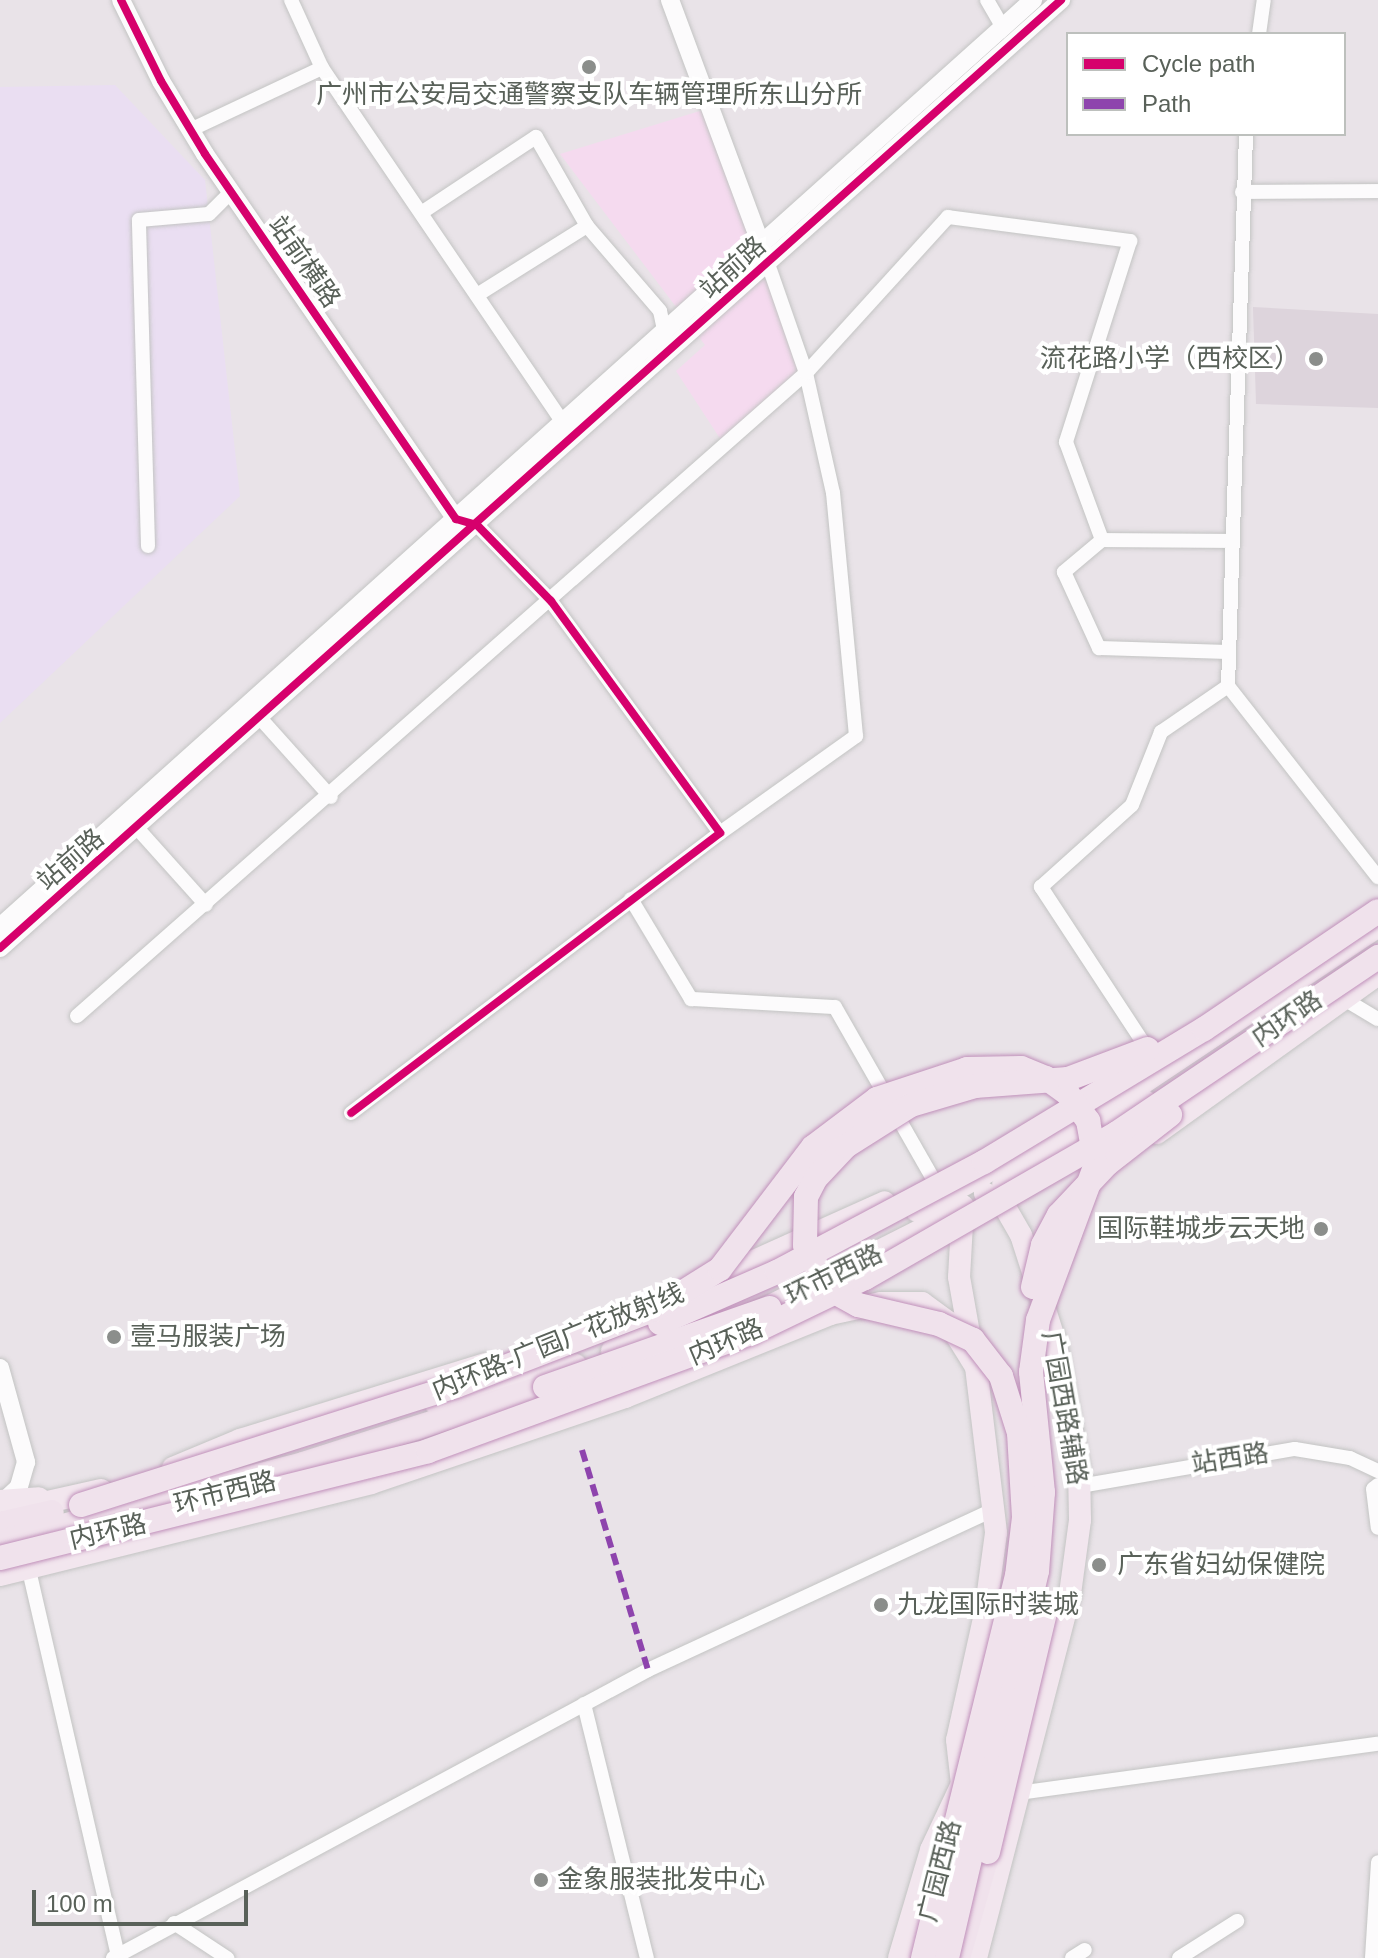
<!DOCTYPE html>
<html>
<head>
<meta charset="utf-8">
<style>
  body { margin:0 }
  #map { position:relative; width:1378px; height:1958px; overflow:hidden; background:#e9e3e8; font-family:Arial,"Noto Sans SC",sans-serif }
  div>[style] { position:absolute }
  .commercial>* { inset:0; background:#f5daef }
  .education>* { inset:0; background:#ddd4dc }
  .medical>* { inset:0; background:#eadef2 }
  .roads { filter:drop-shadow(0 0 2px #c3c4c3) drop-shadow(0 0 2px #c3c4c3) }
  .minor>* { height:14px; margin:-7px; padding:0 7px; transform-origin:7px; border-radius:7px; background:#fcfbfc }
  .tertiary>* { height:18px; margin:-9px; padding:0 9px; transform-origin:9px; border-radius:9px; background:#fcfbfc }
  .primary>* { height:22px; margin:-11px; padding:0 11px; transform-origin:11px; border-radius:11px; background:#f2e6ee }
  .trunk>* { height:24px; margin:-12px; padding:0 12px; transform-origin:12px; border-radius:12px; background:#f0e2ec }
  .bridges { filter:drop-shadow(0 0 2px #c090ba) drop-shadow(0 0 2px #c090ba) }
  .trunk-bridge>* { height:24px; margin:-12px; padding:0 12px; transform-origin:12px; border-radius:12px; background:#f0e2ec }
  .quiet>* { height:6px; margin-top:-3px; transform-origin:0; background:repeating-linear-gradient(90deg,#8e44ad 0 12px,transparent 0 18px) }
  .cycleway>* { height:8px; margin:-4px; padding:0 4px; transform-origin:4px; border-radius:4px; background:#d6006c }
  .dots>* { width:22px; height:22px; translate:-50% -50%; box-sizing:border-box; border:4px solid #fff; border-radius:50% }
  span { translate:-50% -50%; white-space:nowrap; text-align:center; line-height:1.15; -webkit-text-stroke:8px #fff; paint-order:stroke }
  .poi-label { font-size:26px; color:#596159 }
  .right { translate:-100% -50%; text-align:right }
  .left { translate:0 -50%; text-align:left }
  .street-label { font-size:26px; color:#596159 }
  .legend { position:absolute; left:1066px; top:32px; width:280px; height:104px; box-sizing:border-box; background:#fff; border:2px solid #bdc0bd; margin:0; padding:10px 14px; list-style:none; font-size:24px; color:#596159 }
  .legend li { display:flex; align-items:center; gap:16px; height:40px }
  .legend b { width:40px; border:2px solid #bdc0bd }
  .scale { position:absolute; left:32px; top:1890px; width:216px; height:36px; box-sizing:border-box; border:4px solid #596159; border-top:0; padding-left:10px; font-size:24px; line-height:28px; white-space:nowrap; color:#596159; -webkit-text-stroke:6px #fff; paint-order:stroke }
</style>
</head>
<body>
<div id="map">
  <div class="commercial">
    <i style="clip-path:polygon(703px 110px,800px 371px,721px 440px,676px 371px,705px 345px,560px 154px)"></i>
  </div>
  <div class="education">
    <i style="clip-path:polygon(1253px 307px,1378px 314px,1378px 408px,1256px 404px)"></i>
  </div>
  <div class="medical">
    <i style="clip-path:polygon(115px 85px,205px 180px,240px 496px,0 723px,0 87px)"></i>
  </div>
  <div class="roads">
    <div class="minor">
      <i style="left:291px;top:0;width:75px;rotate:65.5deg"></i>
      <i style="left:322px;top:68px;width:428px;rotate:55.8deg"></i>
      <i style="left:987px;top:0;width:32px;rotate:60deg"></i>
      <i style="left:1259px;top:34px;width:34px;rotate:-82deg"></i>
      <i style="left:190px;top:130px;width:146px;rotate:-25.2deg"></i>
      <i style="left:1242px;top:192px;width:136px;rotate:-0.4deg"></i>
      <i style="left:421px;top:213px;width:138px;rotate:-33.5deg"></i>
      <i style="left:536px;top:137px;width:103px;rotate:60.2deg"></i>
      <i style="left:587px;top:226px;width:112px;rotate:49.3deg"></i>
      <i style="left:660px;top:311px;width:29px;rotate:78deg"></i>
      <i style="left:477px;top:295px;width:130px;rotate:-32.1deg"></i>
      <i style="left:1102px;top:540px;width:50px;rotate:139.9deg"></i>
      <i style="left:1064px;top:572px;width:84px;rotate:65.3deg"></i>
      <i style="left:1099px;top:648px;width:130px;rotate:1.8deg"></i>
      <i style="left:148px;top:546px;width:326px;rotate:-91.6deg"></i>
      <i style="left:139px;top:220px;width:70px;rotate:-4.9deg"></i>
      <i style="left:209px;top:214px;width:31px;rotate:-45deg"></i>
      <i style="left:1228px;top:686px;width:243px;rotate:51.9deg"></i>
      <i style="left:260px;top:718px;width:106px;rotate:48.1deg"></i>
      <i style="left:137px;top:828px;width:103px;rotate:48.1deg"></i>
      <i style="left:720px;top:833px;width:167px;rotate:-35.5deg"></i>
      <i style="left:856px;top:736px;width:244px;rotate:-95.4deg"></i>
      <i style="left:833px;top:493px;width:123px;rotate:-102.7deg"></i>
      <i style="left:806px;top:373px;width:211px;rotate:-47.7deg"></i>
      <i style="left:948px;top:217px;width:184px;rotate:7.5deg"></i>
      <i style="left:1130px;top:241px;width:211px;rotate:107.7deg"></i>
      <i style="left:1066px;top:442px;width:104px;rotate:69.8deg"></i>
      <i style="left:1102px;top:540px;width:130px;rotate:0.4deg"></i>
      <i style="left:631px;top:899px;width:117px;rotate:59deg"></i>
      <i style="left:691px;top:999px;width:144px;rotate:3.2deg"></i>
      <i style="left:835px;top:1007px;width:196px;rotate:60.3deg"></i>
      <i style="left:1346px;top:1000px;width:37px;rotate:31deg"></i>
      <i style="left:77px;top:1016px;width:972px;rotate:-41.41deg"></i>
      <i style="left:806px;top:373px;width:115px;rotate:-109.2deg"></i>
      <i style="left:1150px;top:1053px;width:199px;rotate:-123.3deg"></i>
      <i style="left:1041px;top:887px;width:122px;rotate:-42deg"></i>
      <i style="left:1132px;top:805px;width:79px;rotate:-68.3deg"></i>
      <i style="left:1161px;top:732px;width:81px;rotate:-34.5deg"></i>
      <i style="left:1228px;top:686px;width:552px;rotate:-88.13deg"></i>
      <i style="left:351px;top:1113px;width:463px;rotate:-37.2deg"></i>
      <i style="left:720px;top:833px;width:287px;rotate:-126.1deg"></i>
      <i style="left:551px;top:601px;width:106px;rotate:-134.2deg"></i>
      <i style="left:1378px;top:1485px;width:6px;rotate:141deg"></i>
      <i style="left:1373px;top:1489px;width:39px;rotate:83deg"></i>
      <i style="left:1080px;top:1486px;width:218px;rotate:-9.8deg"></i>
      <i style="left:1295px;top:1449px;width:56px;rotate:9.3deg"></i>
      <i style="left:1350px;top:1458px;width:31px;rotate:25deg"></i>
      <i style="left:28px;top:1566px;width:397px;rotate:77deg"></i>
      <i style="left:584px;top:1704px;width:262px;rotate:76.1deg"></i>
      <i style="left:1018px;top:1793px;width:363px;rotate:-7.8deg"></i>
      <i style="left:174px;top:1923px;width:64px;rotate:33.4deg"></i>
      <i style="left:113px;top:1958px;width:608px;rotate:-28.29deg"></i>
      <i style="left:648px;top:1670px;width:383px;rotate:-24.9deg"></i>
      <i style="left:1072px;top:1958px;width:15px;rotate:-32deg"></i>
      <i style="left:1179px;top:1958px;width:69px;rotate:-32.5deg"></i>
      <i style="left:1372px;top:1958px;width:96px;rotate:-86.4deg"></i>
    </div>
    <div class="tertiary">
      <i style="left:121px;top:0;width:90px;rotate:63.7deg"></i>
      <i style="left:161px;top:81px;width:85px;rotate:58.9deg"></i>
      <i style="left:205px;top:154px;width:443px;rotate:55.5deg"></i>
      <i style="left:456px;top:519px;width:12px;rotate:20deg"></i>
      <i style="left:670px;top:0;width:273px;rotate:69.6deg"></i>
      <i style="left:0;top:927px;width:1388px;rotate:-41.9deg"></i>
      <i style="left:0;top:948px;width:1423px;rotate:-41.78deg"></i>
      <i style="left:0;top:1368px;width:98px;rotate:74.5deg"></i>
      <i style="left:26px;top:1462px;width:26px;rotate:106deg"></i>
      <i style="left:19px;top:1487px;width:18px;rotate:137deg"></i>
    </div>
    <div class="primary">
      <i style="left:1157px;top:1133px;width:272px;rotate:-35.7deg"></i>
      <i style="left:1003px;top:1185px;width:165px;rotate:-30.6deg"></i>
      <i style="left:963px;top:1206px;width:71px;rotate:93.2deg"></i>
      <i style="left:959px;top:1277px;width:74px;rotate:79.9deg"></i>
      <i style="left:917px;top:1211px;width:235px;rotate:-29.1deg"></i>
      <i style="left:1122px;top:1097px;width:308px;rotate:-33.7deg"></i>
      <i style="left:705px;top:1283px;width:197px;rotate:-24.2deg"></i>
      <i style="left:754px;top:1314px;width:229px;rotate:-26.7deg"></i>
      <i style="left:612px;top:1351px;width:77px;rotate:-21.3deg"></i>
      <i style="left:436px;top:1404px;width:145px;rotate:-15.6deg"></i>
      <i style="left:173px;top:1468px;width:73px;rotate:-22.7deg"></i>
      <i style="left:240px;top:1440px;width:257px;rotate:-17.2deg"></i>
      <i style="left:0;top:1501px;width:39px;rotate:-4deg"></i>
      <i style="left:25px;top:1507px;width:78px;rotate:-12.6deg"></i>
      <i style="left:0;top:1575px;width:382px;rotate:-13.9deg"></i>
      <i style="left:371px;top:1483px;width:268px;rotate:-18.7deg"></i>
      <i style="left:625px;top:1397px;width:221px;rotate:-22deg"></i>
      <i style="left:830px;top:1314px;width:52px;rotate:-12.2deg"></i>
      <i style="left:881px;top:1303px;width:41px"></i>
      <i style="left:922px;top:1303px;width:32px;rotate:36deg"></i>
      <i style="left:948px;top:1322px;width:53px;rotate:58.1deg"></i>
      <i style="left:976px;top:1367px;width:167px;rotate:83.1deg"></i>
      <i style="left:996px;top:1533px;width:82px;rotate:97.7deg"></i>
      <i style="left:985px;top:1614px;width:129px;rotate:102.5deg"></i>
      <i style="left:957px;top:1740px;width:44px;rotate:83.5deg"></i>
      <i style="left:962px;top:1784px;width:73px;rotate:115.2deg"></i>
      <i style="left:931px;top:1850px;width:113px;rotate:106.5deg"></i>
      <i style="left:976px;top:1958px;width:376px;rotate:-75.5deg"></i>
      <i style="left:1070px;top:1594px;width:75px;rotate:-82.3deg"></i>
      <i style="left:1080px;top:1520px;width:52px;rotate:-91.1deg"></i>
      <i style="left:1079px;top:1468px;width:126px;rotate:-100.5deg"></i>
      <i style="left:1056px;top:1344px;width:114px;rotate:-107.8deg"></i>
      <i style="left:1021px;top:1235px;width:34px;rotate:-120deg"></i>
      <i style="left:1004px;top:1206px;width:23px;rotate:-146deg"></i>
    </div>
    <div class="trunk">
      <i style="left:0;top:1524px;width:53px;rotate:-13deg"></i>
      <i style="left:0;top:1542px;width:313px;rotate:-14.4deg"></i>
      <i style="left:303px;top:1464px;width:254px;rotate:-17.7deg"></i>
      <i style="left:958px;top:1958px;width:110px;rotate:-74.2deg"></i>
    </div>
  </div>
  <div class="bridges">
    <div class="trunk-bridge">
      <i style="left:1033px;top:1287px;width:43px;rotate:-76.6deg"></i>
      <i style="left:1043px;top:1245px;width:34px;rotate:-62deg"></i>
      <i style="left:1059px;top:1215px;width:70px;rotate:-46.7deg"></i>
      <i style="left:1107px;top:1164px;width:80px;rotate:-37.9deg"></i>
      <i style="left:660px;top:1323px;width:128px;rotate:-23.6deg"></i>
      <i style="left:777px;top:1272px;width:234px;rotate:-28deg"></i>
      <i style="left:984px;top:1162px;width:257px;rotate:-31.2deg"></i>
      <i style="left:1204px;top:1029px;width:210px;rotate:-34.1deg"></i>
      <i style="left:545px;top:1387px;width:238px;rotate:-19.4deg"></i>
      <i style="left:81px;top:1505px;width:393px;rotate:-17.6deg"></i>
      <i style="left:456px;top:1386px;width:214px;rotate:-21.1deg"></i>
      <i style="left:656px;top:1309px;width:75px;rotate:-32deg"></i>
      <i style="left:720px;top:1269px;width:153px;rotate:-52.7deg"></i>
      <i style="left:813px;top:1147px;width:80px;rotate:-36.9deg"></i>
      <i style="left:877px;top:1099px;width:95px;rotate:-18.4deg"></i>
      <i style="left:967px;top:1069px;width:54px;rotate:-1.1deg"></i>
      <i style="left:1021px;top:1068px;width:27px;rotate:22deg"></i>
      <i style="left:1046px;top:1078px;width:27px;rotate:36deg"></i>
      <i style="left:1068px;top:1094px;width:34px;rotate:53deg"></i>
      <i style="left:1088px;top:1121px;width:44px;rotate:79.5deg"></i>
      <i style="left:1096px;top:1164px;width:166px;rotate:110.4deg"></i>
      <i style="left:1038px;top:1320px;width:52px;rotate:97.7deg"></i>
      <i style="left:1031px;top:1372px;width:121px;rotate:84.3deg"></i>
      <i style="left:1043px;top:1492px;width:79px;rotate:94.3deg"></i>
      <i style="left:1037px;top:1571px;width:397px;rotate:103.1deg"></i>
      <i style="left:0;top:1558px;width:441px;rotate:-14deg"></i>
      <i style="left:428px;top:1451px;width:344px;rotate:-20.1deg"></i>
      <i style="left:751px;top:1333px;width:127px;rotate:-25.8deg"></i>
      <i style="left:865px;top:1278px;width:291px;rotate:-29.9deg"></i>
      <i style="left:1117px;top:1133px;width:315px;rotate:-34deg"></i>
      <i style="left:988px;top:1852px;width:242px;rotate:-76.6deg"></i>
      <i style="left:923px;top:1958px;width:393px;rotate:-76.2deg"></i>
      <i style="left:1017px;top:1576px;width:59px;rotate:-83.2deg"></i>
      <i style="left:1024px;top:1517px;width:84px;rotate:-93.4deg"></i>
      <i style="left:1019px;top:1433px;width:60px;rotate:-107.5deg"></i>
      <i style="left:1001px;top:1376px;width:46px;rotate:-127.9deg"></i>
      <i style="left:973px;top:1340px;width:38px;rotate:-155deg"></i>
      <i style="left:939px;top:1324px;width:83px;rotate:-166.8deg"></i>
      <i style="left:858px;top:1305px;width:33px;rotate:-151deg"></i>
      <i style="left:829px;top:1289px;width:50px;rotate:-118.6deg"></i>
      <i style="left:805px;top:1245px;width:48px;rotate:-88.8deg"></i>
      <i style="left:806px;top:1197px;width:20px;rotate:-63deg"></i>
      <i style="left:815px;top:1179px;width:45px;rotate:-46.8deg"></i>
      <i style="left:846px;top:1146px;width:77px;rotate:-32.2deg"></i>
      <i style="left:911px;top:1105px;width:67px;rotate:-16.5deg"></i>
      <i style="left:975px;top:1086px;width:93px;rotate:-4.3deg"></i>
      <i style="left:1068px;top:1079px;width:85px;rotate:-20.6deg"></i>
    </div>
  </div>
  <div class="quiet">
    <i style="left:582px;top:1450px;width:230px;rotate:73.3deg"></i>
  </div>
  <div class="cycleway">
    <i style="left:121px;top:0;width:90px;rotate:63.7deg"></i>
    <i style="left:161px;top:81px;width:85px;rotate:58.9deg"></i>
    <i style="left:205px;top:154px;width:443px;rotate:55.5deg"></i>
    <i style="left:456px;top:519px;width:22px;rotate:16deg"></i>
    <i style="left:477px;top:525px;width:106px;rotate:45.8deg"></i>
    <i style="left:551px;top:601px;width:287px;rotate:53.9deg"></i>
    <i style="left:720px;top:833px;width:463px;rotate:142.8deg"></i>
    <i style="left:0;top:948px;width:1423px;rotate:-41.78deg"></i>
  </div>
  <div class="dots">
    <i style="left:589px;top:67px;background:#8b8e8b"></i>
    <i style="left:1316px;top:359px;background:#8b8e8b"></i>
    <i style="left:1321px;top:1229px;background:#8b8e8b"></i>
    <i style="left:114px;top:1337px;background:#8b8e8b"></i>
    <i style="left:1099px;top:1565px;background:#8b8e8b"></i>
    <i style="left:881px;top:1605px;background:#8b8e8b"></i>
    <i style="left:541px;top:1880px;background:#8b8e8b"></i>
  </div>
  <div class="poi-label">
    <span style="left:589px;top:95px">广州市公安局交通警察支队车辆管理所东山分所</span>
    <span class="right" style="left:1300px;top:359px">流花路小学（西校区）</span>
    <span class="right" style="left:1305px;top:1229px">国际鞋城步云天地</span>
    <span class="left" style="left:130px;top:1337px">壹马服装广场</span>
    <span class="left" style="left:1117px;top:1565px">广东省妇幼保健院</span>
    <span class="left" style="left:897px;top:1605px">九龙国际时装城</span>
    <span class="left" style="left:557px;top:1880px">金象服装批发中心</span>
  </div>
  <div class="street-label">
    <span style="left:304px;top:262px;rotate:55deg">站前横路</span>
    <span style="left:733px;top:268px;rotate:-42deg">站前路</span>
    <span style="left:71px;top:860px;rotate:-41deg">站前路</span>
    <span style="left:1287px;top:1019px;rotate:-34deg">内环路</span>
    <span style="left:834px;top:1275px;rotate:-26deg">环市西路</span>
    <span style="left:558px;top:1342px;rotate:-22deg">内环路-广园广花放射线</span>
    <span style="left:726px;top:1342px;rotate:-23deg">内环路</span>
    <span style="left:1064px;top:1408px;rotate:80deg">广园西路辅路</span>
    <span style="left:1230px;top:1459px;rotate:-9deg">站西路</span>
    <span style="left:225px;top:1493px;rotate:-14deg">环市西路</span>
    <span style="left:108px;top:1532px;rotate:-13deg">内环路</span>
    <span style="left:940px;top:1871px;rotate:-76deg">广园西路</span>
  </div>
  <ul class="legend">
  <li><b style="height:10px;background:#d6006c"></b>Cycle path</li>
  <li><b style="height:10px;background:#8e44ad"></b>Path</li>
  </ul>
  <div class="scale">100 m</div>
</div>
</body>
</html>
